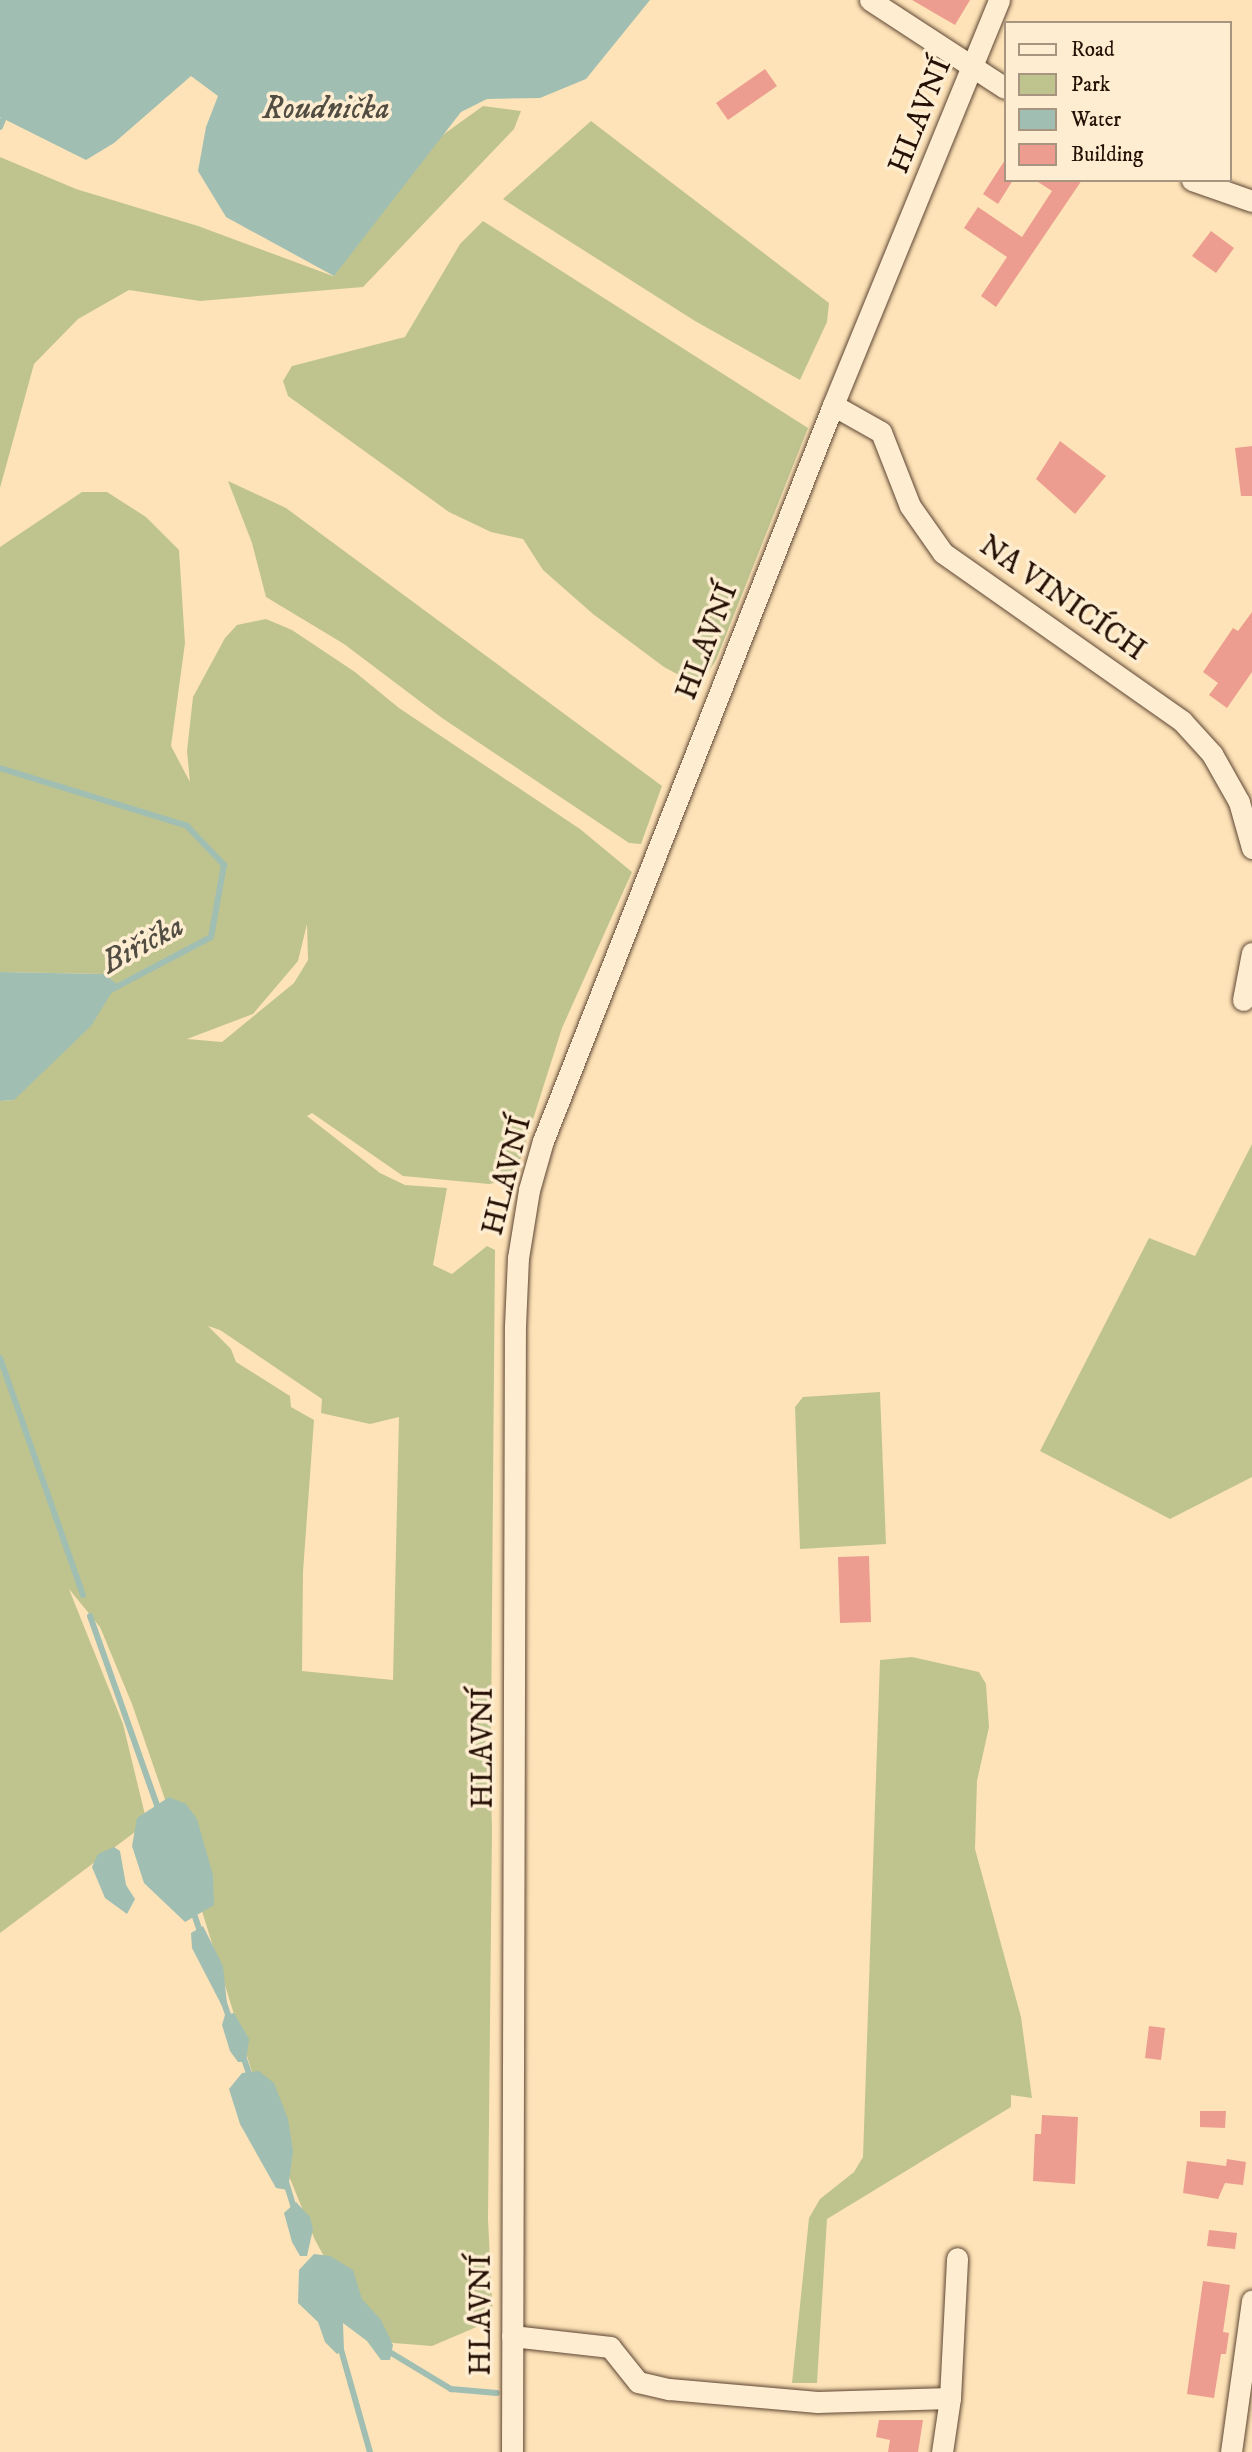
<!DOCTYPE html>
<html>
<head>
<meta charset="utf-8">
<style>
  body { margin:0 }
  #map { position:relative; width:1252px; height:2452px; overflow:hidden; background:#fee3b8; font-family:"IM FELL DW Pica",serif }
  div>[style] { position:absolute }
  .green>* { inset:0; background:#bfc48f }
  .water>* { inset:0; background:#a0beb2 }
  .stream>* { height:6px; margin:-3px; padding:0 3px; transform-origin:3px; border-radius:3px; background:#a0beb2 }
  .building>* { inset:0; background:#ec9d8f }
  .roads { filter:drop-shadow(0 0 2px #5d4532) drop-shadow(0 0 2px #5d4532) }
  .minor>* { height:21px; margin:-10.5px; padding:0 10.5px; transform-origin:10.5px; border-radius:10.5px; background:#feedd1 }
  span { translate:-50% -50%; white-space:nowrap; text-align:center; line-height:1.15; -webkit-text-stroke:7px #feedd1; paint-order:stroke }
  .street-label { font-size:30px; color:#271005 }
  .water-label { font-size:32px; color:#514d42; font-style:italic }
  .legend { position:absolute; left:1004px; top:21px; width:228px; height:161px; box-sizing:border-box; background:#feedd1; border:2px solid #a8957f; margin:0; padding:9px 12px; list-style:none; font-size:21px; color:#271005 }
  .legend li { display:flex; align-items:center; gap:14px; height:35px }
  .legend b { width:35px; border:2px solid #a8957f }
</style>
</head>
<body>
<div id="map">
  <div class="green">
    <i style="clip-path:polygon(483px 106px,521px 111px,514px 129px,363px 287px,200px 301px,129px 290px,78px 319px,34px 364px,0 488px,0 157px,76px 189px,198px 226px,333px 276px,426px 147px)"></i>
    <i style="clip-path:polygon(591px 121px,829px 303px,827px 322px,800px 380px,695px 321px,503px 199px)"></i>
    <i style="clip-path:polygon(483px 221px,808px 428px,716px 660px,699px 686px,664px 667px,593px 614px,543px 570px,523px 539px,491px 532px,449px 512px,288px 396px,283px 381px,292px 366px,405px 337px,460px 244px)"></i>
    <i style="clip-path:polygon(228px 481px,286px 508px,662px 786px,641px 844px,629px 843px,442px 718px,344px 644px,266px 597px,252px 543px)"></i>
    <i style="clip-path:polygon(evenodd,82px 492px,107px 492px,146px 517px,179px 550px,185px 643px,171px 746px,190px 782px,187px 751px,193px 697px,225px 638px,237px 625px,266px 619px,292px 630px,355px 672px,399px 708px,580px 829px,632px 872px,562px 1028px,514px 1179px,489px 1184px,403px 1176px,312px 1113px,307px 1116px,380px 1173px,405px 1185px,447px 1188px,433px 1265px,452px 1274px,487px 1246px,495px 1250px,491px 1734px,486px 1736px,485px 1745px,490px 1748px,492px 1830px,488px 2219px,493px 2320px,432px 2346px,393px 2343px,361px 2315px,349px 2302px,315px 2240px,269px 2127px,188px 1866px,132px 1704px,100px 1627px,69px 1589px,123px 1724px,147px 1823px,0 1933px,0 1101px,14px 1100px,104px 974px,0 972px,0 547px,82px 492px,307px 924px,308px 960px,294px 983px,222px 1042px,187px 1039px,253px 1014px,298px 961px,307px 924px,82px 492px,208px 1326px,220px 1330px,322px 1399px,321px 1413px,370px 1424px,399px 1417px,393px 1680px,302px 1671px,303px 1572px,314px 1420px,291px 1407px,290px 1396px,236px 1362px,231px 1349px,208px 1326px)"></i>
    <i style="clip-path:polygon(1252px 1144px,1252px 1477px,1170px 1519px,1040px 1451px,1149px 1238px,1195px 1256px)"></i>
    <i style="clip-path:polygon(880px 1392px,886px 1544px,800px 1549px,795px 1407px,803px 1397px)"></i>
    <i style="clip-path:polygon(912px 1657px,979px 1672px,986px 1684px,989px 1727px,977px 1781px,975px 1849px,1021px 2017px,1032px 2098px,1011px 2095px,1011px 2107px,827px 2219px,817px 2383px,792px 2383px,809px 2218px,820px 2199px,854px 2172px,863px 2157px,880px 1660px)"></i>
  </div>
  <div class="water">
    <i style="clip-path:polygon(0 0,650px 0,586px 79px,540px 98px,487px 99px,461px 112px,334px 276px,226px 217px,198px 171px,206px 127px,218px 96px,191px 76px,114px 143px,86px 160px,0 117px)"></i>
    <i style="clip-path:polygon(0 972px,104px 974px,117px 984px,91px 1026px,14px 1100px,0 1101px)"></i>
    <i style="clip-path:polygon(169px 1797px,186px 1804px,197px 1819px,213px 1875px,214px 1905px,185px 1922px,144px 1883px,132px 1846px,137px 1818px)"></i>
    <i style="clip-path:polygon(114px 1847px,120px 1851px,126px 1885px,135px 1899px,127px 1914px,105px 1898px,92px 1867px,98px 1854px)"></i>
    <i style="clip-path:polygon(203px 1926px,223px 1966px,227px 2004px,222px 2006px,192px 1948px,191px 1933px)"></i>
    <i style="clip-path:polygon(234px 2013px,249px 2039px,246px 2062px,238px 2062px,230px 2051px,222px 2025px,225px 2015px)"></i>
    <i style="clip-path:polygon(259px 2071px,274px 2083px,288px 2119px,293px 2151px,288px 2190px,276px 2188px,240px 2124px,229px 2089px,242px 2073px)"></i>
    <i style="clip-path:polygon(296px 2202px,310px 2217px,313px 2229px,307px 2256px,300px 2256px,292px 2242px,284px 2213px)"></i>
    <i style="clip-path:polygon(314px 2254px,330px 2256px,353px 2270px,362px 2299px,381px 2320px,393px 2345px,390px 2360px,381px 2360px,367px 2341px,343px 2323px,344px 2350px,337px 2354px,325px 2342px,318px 2322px,298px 2303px,299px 2270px)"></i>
  </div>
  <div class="stream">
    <i style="left:0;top:127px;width:16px;rotate:-68deg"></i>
    <i style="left:0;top:768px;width:196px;rotate:17.2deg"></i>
    <i style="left:187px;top:826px;width:54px;rotate:46.5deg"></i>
    <i style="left:224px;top:865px;width:73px;rotate:100.2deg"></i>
    <i style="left:211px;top:937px;width:118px;rotate:152.1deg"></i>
    <i style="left:0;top:1358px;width:251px;rotate:70.7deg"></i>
    <i style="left:90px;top:1616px;width:204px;rotate:70.5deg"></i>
    <i style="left:193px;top:1911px;width:24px;rotate:71deg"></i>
    <i style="left:222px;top:1997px;width:24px;rotate:71deg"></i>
    <i style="left:243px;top:2056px;width:24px;rotate:71deg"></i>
    <i style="left:286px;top:2182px;width:31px;rotate:73deg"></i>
    <i style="left:340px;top:2346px;width:110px;rotate:74.2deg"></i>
    <i style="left:388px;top:2351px;width:74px;rotate:31.1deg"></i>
    <i style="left:451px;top:2389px;width:46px;rotate:5deg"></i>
  </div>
  <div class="building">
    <i style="clip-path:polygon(912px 0,970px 0,955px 25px)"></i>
    <i style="clip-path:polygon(765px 69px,777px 86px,728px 120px,716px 103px)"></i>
    <i style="clip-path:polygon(1005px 160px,1005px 180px,1013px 180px,998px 204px,983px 194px)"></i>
    <i style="clip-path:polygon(1035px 180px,1082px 180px,996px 307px,981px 296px,1007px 257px,964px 228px,978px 207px,1022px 237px,1052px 191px)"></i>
    <i style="clip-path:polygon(1211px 231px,1234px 248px,1216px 273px,1192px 256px)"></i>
    <i style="clip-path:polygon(1060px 441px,1106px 476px,1075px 514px,1036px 479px)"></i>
    <i style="clip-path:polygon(1252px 446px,1252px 496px,1241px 496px,1235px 448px)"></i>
    <i style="clip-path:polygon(1252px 612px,1252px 672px,1227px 708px,1209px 695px,1218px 683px,1203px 672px,1233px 628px,1238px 631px)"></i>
    <i style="clip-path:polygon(869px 1556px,871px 1622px,840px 1623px,838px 1557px)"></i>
    <i style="clip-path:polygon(1149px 2026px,1165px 2028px,1161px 2060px,1145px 2058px)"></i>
    <i style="clip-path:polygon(1200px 2111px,1226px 2111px,1225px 2128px,1200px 2127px)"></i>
    <i style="clip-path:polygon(1042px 2115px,1078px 2117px,1075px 2184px,1033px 2181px,1035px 2134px,1041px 2134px)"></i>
    <i style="clip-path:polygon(1227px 2159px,1246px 2162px,1243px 2185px,1225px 2183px,1218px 2199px,1183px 2193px,1187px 2161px,1226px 2166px)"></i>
    <i style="clip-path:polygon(1209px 2230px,1237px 2233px,1235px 2249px,1207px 2246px)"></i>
    <i style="clip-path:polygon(1203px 2281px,1230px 2285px,1223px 2332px,1229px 2333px,1226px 2354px,1221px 2354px,1214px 2398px,1187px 2394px)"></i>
    <i style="clip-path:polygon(879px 2420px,923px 2420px,918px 2452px,888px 2452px,890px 2440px,876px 2437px)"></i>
  </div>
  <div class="roads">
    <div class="minor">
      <i style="left:870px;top:0;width:161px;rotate:33.1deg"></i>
      <i style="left:1192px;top:180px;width:64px;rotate:19.3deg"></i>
      <i style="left:833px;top:405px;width:55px;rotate:29.4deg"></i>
      <i style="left:881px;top:432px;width:79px;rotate:68.6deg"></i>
      <i style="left:910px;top:506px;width:57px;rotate:54.9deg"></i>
      <i style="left:943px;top:553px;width:292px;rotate:35.1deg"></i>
      <i style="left:1182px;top:721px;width:45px;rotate:47.7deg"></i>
      <i style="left:1212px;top:754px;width:55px;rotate:60.6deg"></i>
      <i style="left:1239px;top:802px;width:48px;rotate:74.2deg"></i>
      <i style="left:1243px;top:1000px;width:48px;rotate:-79.2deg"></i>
      <i style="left:512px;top:2336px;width:99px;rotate:6.4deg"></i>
      <i style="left:610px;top:2347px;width:45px;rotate:51.3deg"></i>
      <i style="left:638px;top:2382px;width:32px;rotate:13deg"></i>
      <i style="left:669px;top:2389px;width:149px;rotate:5deg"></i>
      <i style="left:817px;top:2402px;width:133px;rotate:-1.7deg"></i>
      <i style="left:950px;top:2398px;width:55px;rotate:98.4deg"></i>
      <i style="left:950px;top:2398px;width:140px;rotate:-87.1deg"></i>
      <i style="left:512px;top:2452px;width:1126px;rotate:-89.85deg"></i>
      <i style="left:515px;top:1326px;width:68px;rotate:-87.5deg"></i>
      <i style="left:518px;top:1258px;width:69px;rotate:-80.8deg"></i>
      <i style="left:529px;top:1190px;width:51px;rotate:-74.1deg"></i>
      <i style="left:543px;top:1141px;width:791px;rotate:-68.49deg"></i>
      <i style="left:833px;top:405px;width:438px;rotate:-67.7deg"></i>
      <i style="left:1231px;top:2452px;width:153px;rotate:-82.1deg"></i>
    </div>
  </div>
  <div class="street-label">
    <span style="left:921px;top:116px;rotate:-68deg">HLAVNÍ</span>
    <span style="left:1062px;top:599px;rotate:35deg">NA VINICÍCH</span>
    <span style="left:708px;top:642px;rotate:-69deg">HLAVNÍ</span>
    <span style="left:508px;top:1176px;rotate:-76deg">HLAVNÍ</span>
    <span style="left:484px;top:1748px;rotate:-90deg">HLAVNÍ</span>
    <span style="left:482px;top:2315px;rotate:-90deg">HLAVNÍ</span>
  </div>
  <div class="water-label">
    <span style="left:326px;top:109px">Roudnička</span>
    <span style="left:143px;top:945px;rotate:-28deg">Biřička</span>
  </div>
  <ul class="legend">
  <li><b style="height:9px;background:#feedd1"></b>Road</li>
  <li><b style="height:19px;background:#bfc48f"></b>Park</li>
  <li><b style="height:19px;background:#a0beb2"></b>Water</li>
  <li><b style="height:19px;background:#ec9d8f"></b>Building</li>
  </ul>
</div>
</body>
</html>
